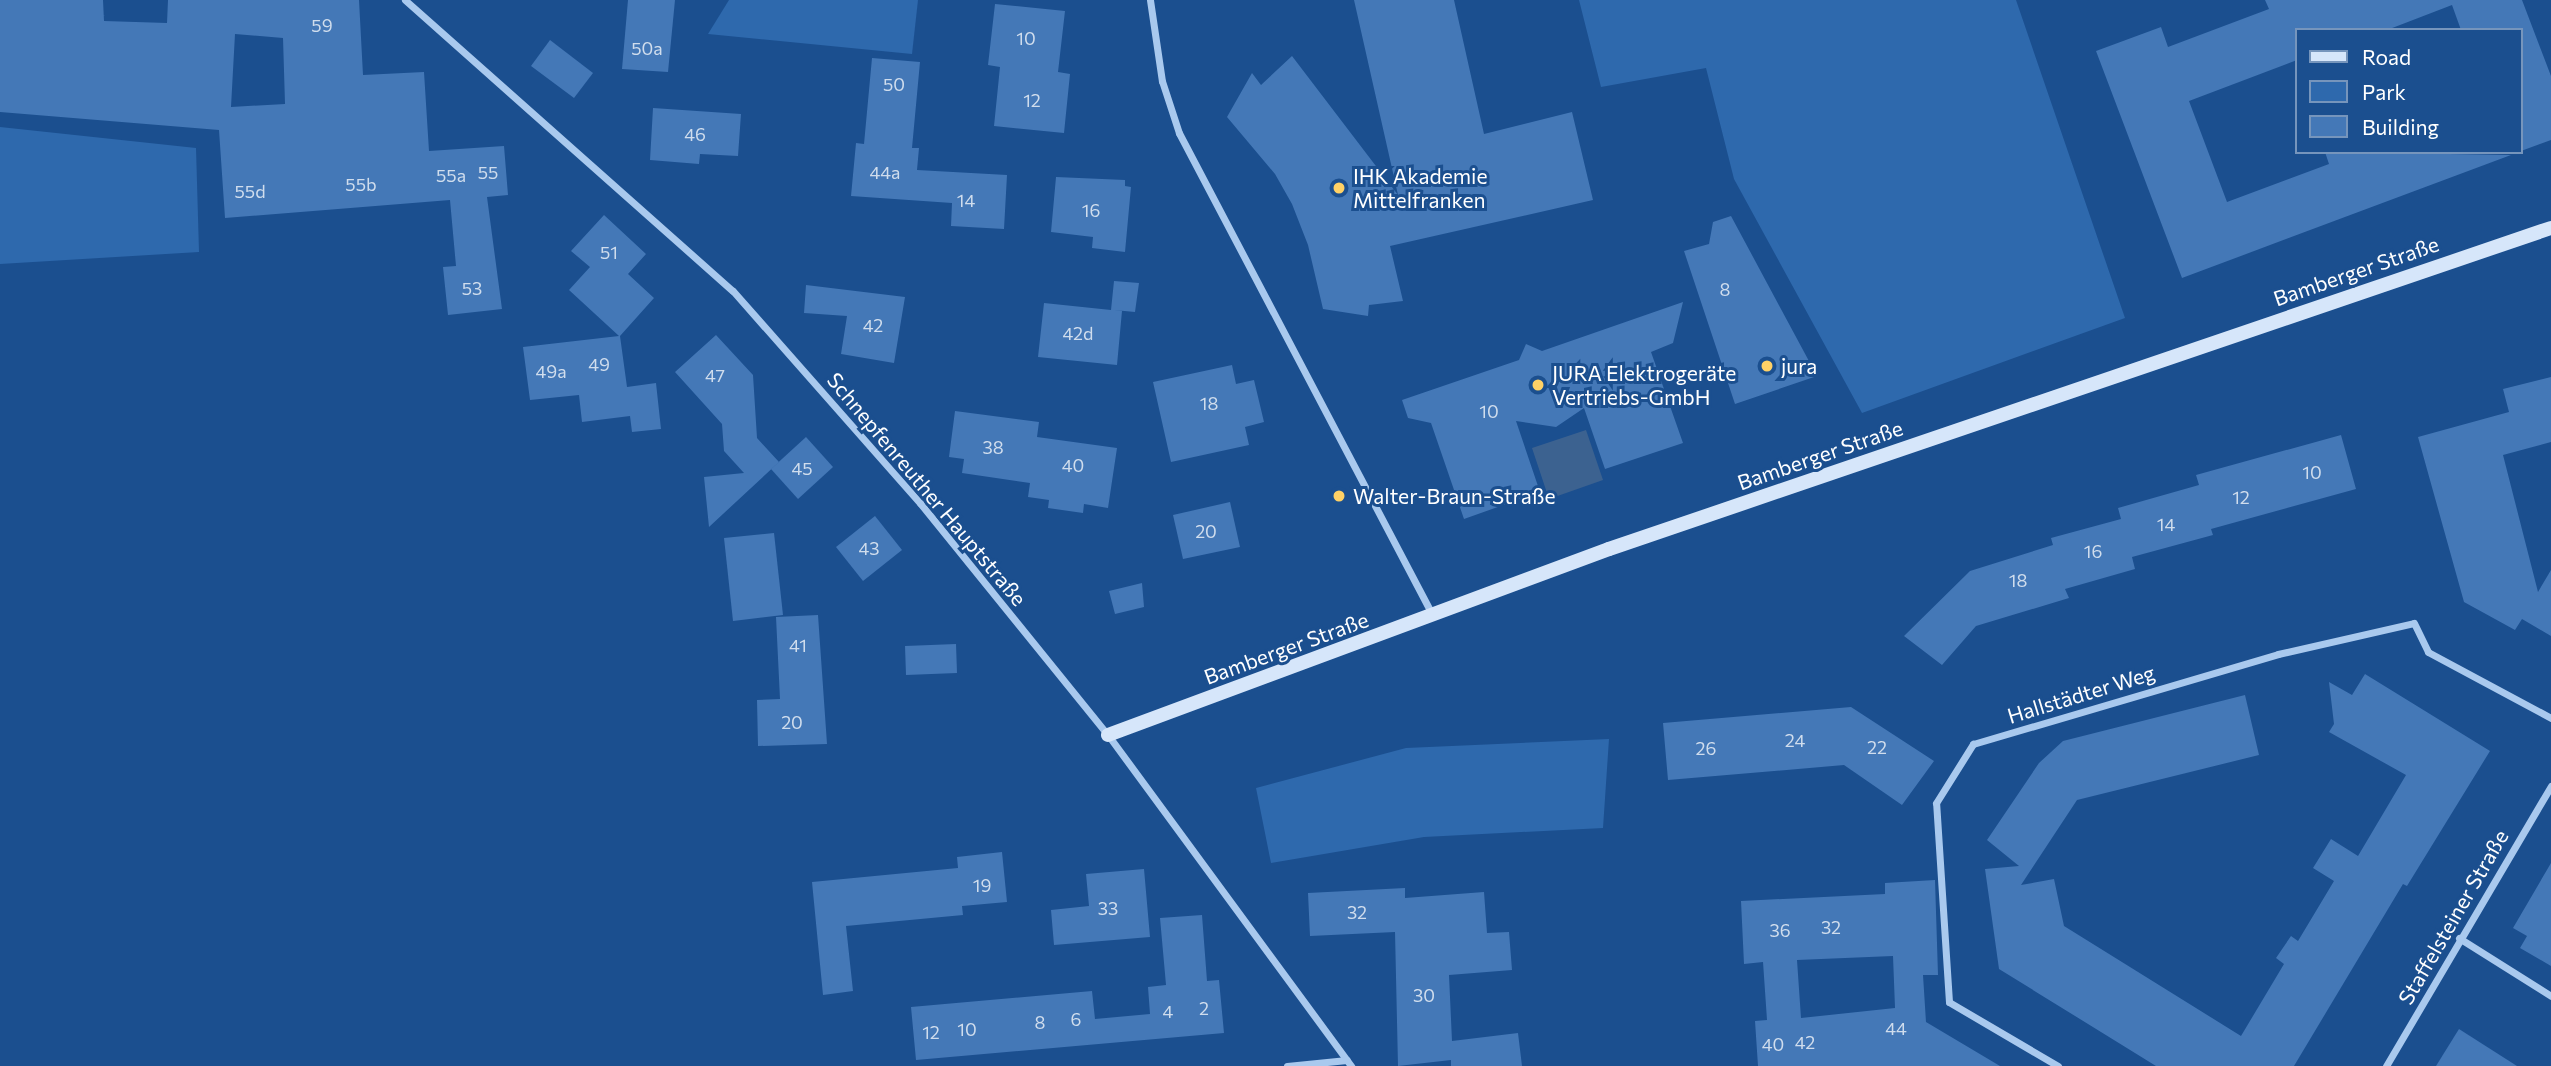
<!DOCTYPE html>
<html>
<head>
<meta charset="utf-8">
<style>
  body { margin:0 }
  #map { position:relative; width:2551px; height:1066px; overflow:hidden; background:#1b4f8f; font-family:Commissioner,sans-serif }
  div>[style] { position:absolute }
  .green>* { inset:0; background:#2e69ad }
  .water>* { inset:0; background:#3c6290 }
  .building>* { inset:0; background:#4478b7 }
  .street>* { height:7px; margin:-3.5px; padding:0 3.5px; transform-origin:3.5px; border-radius:3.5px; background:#a9c9ee }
  .secondary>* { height:14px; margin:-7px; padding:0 7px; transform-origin:7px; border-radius:7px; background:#d6e6fa }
  .dots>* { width:19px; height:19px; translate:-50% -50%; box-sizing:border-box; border:4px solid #1b4f8f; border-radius:50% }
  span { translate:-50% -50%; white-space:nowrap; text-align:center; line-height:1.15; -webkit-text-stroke:6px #1b4f8f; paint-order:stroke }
  .number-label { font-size:18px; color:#d0dded }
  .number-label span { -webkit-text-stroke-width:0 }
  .poi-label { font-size:21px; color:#fff }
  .left { translate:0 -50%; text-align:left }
  .street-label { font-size:21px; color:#fff }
  .legend { position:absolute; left:2295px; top:28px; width:228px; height:126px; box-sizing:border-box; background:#1b4f8f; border:2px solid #7695bc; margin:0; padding:9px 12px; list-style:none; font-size:21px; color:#fff }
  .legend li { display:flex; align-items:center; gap:14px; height:35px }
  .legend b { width:35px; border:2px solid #7695bc }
</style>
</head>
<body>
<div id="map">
  <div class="green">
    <i style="clip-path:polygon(729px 0,918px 0,912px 54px,708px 34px)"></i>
    <i style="clip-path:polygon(1579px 0,2016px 0,2125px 318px,1862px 413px,1734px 179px,1706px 68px,1601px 87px)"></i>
    <i style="clip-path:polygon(0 127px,196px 148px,199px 252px,0 264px)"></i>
    <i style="clip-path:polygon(1609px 739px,1603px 828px,1424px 837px,1271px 863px,1256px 788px,1406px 748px)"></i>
  </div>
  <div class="water">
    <i style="clip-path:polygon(1586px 430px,1603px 480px,1549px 499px,1532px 448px)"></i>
  </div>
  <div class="building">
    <i style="clip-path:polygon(evenodd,0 0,103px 0,104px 21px,167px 23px,168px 0,359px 0,363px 75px,424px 72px,429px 151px,504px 146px,508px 195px,487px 197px,502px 309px,448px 315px,443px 267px,456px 266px,450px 200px,225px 218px,219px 130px,0 112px,0 0,235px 34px,283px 38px,285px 104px,231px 107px,235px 34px)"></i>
    <i style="clip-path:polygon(628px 0,675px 0,668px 72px,622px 69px)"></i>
    <i style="clip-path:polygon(1354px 0,1454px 0,1484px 134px,1572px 112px,1593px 200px,1390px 246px,1403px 301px,1369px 305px,1368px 316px,1323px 309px,1308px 245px,1292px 204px,1275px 174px,1227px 117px,1252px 73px,1261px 85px,1292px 56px,1398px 195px)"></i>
    <i style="clip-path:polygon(2265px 0,2522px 0,2551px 76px,2551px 140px,2521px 151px,2521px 30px,2461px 30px,2452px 5px,2387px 30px,2297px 30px,2297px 60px,2189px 101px,2227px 202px,2329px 164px,2325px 152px,2511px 155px,2182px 278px,2096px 51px,2161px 27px,2168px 47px,2269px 9px)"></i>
    <i style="clip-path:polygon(995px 4px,1065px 11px,1058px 72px,1070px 74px,1064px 133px,994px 126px,1000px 67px,988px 65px)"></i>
    <i style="clip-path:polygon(550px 40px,593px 73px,574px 98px,531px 66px)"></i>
    <i style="clip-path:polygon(872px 58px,920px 62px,912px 148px,919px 148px,917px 170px,1007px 175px,1004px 229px,951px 226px,952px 203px,851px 196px,856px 143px,864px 144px)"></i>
    <i style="clip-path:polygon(653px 108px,741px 114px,738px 156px,700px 154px,699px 164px,650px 160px)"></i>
    <i style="clip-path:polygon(1056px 177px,1125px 180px,1125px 186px,1131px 187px,1125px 252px,1092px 248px,1093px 237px,1051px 232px)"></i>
    <i style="clip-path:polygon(604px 215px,646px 254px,628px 274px,654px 298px,620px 336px,627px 387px,656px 383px,661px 429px,632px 432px,630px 416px,582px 422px,579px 395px,530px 400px,523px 347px,619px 336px,569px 290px,590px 267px,571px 251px)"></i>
    <i style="clip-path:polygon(1731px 216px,1817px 376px,1735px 404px,1684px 251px,1709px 244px,1713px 222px)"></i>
    <i style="clip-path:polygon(1114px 281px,1139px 283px,1135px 312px,1114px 310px,1122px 311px,1117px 365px,1038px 357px,1044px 303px,1111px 310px)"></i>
    <i style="clip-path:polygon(806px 285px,905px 297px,894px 363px,841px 354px,847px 316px,804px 313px)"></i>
    <i style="clip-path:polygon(1683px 302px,1673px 343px,1651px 352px,1683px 443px,1605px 469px,1584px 408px,1556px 427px,1516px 421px,1540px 492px,1464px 519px,1431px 423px,1408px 418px,1402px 400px,1519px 360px,1526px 344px,1542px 351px)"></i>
    <i style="clip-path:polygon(716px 335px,753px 375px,757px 438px,779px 462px,709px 527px,704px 477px,744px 473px,724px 451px,722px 424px,675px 372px)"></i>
    <i style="clip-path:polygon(1232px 365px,1236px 384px,1254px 380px,1264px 422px,1245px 427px,1249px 445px,1171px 462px,1153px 382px)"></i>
    <i style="clip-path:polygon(2551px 377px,2551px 442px,2503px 455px,2538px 592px,2551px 570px,2551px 636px,2522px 619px,2515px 630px,2464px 602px,2418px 437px,2509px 412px,2503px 389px)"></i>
    <i style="clip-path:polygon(955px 411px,1039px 422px,1037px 437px,1117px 448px,1108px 508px,1084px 504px,1083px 513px,1048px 508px,1049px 500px,1028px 497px,1030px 483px,962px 473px,964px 459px,949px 457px)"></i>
    <i style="clip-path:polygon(2341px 435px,2356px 489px,2211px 529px,2213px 535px,2132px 557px,2135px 569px,2065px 589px,2069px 598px,1976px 626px,1942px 665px,1904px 636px,1970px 571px,2053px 545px,2051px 538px,2121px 519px,2118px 508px,2199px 485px,2196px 475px)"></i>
    <i style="clip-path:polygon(806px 437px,833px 467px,798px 499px,771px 469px)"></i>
    <i style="clip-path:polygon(1230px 502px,1240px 547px,1183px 559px,1173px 515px)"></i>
    <i style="clip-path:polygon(875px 516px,902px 550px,863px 581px,836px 547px)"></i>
    <i style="clip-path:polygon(774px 533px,783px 615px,733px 621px,724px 538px)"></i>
    <i style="clip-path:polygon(1142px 583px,1144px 607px,1115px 614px,1109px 591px)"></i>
    <i style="clip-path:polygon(818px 615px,827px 744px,758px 746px,757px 700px,780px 699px,776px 617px)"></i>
    <i style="clip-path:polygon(956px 644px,957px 673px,906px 675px,905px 646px)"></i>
    <i style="clip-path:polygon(2365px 674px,2490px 751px,2407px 886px,2403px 884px,2294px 1066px,2156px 1066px,1999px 969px,1985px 869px,2019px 866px,1987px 840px,2039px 763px,2063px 741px,2245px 695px,2259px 755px,2077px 800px,2021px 885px,2054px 879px,2064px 926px,2241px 1036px,2284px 964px,2276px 958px,2291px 936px,2298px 941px,2334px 881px,2313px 868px,2331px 839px,2358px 856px,2406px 775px,2329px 732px,2334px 724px,2329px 682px,2352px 695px)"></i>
    <i style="clip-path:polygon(1851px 707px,1934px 761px,1902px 805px,1844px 765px,1668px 780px,1663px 723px)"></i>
    <i style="clip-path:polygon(1002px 852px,1007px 902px,962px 906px,963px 915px,846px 926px,853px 991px,823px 995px,812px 882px,958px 868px,957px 857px)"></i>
    <i style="clip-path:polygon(2551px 863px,2551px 966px,2520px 948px,2527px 936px,2513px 928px)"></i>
    <i style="clip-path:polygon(1144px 869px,1150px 937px,1054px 945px,1051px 910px,1089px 906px,1086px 874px)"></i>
    <i style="clip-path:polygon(evenodd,1935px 880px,1938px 975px,1923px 975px,1926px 1022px,2000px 1066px,1758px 1066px,1755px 1021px,1767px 1020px,1763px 962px,1744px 964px,1741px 901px,1885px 894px,1885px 883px,1935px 880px,1893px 956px,1895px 1008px,1801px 1018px,1797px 960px,1893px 956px)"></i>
    <i style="clip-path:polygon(1405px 888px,1405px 898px,1484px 892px,1487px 933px,1509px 932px,1512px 970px,1449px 975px,1452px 1041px,1518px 1033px,1522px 1066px,1451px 1066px,1451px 1060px,1398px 1066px,1395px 932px,1310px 936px,1308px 893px)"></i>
    <i style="clip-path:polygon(1202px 915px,1207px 981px,1219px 980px,1224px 1033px,916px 1060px,911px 1007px,1092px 991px,1095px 1019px,1150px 1014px,1148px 987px,1166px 985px,1160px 918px)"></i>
    <i style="clip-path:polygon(2459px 1029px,2517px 1066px,2436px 1066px)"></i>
  </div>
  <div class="street">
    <i style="left:405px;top:0;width:438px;rotate:41.6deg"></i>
    <i style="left:733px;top:291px;width:283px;rotate:48.6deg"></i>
    <i style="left:920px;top:503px;width:299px;rotate:51deg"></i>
    <i style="left:1108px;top:735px;width:411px;rotate:53.7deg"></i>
    <i style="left:1150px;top:0;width:82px;rotate:81.6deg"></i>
    <i style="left:1162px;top:81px;width:55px;rotate:71.9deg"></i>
    <i style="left:1179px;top:133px;width:546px;rotate:62.26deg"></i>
    <i style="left:2459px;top:938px;width:109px;rotate:32.2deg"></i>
    <i style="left:1287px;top:1066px;width:60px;rotate:-5.7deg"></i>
    <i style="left:2058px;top:1066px;width:126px;rotate:-149.6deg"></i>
    <i style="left:1949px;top:1002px;width:199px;rotate:-93.7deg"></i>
    <i style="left:1936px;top:803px;width:70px;rotate:-57.9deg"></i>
    <i style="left:1973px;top:744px;width:318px;rotate:-16.4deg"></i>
    <i style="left:2278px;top:654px;width:139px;rotate:-12.8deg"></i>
    <i style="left:2414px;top:623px;width:32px;rotate:64deg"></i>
    <i style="left:2428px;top:652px;width:140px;rotate:28.2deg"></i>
    <i style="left:2386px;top:1066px;width:325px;rotate:-59.5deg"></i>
  </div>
  <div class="secondary">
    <i style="left:1108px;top:735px;width:534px;rotate:-20.37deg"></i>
    <i style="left:1609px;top:549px;width:995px;rotate:-18.82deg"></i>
  </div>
  <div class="dots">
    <i style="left:1339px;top:188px;background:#ffd166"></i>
    <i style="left:1767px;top:366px;background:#ffd166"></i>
    <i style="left:1538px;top:385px;background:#ffd166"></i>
    <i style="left:1339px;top:496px;background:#ffd166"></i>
  </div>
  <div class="number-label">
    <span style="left:322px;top:25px">59</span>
    <span style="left:1026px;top:38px">10</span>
    <span style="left:647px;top:48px">50a</span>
    <span style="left:894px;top:84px">50</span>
    <span style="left:1032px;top:100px">12</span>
    <span style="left:695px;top:134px">46</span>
    <span style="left:488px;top:172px">55</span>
    <span style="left:885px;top:172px">44a</span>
    <span style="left:451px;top:175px">55a</span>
    <span style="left:361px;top:184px">55b</span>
    <span style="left:250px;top:191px">55d</span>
    <span style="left:966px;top:200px">14</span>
    <span style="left:1091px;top:210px">16</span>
    <span style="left:609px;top:252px">51</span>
    <span style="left:472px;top:288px">53</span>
    <span style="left:1725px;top:289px">8</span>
    <span style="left:873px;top:325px">42</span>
    <span style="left:1078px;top:333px">42d</span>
    <span style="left:599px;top:364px">49</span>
    <span style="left:551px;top:371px">49a</span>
    <span style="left:715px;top:375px">47</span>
    <span style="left:1209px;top:403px">18</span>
    <span style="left:1489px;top:411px">10</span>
    <span style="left:993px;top:447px">38</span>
    <span style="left:1073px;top:465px">40</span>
    <span style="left:802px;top:468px">45</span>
    <span style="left:2312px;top:472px">10</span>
    <span style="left:2241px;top:497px">12</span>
    <span style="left:2166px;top:524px">14</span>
    <span style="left:1206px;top:531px">20</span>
    <span style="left:869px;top:548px">43</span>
    <span style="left:2093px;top:551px">16</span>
    <span style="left:2018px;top:580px">18</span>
    <span style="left:798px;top:645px">41</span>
    <span style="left:792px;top:722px">20</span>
    <span style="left:1795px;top:740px">24</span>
    <span style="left:1877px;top:747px">22</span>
    <span style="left:1706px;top:748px">26</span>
    <span style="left:982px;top:885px">19</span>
    <span style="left:1108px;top:908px">33</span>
    <span style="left:1357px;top:912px">32</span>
    <span style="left:1831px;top:927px">32</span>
    <span style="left:1780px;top:930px">36</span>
    <span style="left:1424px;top:995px">30</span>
    <span style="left:1204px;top:1008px">2</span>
    <span style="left:1168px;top:1011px">4</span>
    <span style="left:1076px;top:1019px">6</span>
    <span style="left:1040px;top:1022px">8</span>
    <span style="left:1896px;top:1028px">44</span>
    <span style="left:967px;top:1029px">10</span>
    <span style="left:931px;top:1032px">12</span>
    <span style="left:1805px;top:1042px">42</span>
    <span style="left:1773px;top:1044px">40</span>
  </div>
  <div class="poi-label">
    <span class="left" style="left:1353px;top:188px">IHK Akademie<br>Mittelfranken</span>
    <span class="left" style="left:1781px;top:366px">jura</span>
    <span class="left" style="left:1552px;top:385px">JURA Elektrogeräte<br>Vertriebs-GmbH</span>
    <span class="left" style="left:1353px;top:496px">Walter-Braun-Straße</span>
  </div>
  <div class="street-label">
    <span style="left:2356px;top:271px;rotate:-19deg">Bamberger Straße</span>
    <span style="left:1820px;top:455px;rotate:-19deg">Bamberger Straße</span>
    <span style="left:927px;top:489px;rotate:50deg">Schnepfenreuther Hauptstraße</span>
    <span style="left:1286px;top:648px;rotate:-20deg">Bamberger Straße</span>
    <span style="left:2081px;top:694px;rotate:-17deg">Hallstädter Weg</span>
    <span style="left:2453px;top:917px;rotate:-60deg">Staffelsteiner Straße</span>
  </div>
  <ul class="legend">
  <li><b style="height:9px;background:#d6e6fa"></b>Road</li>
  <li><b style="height:19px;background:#2e69ad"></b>Park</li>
  <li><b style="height:19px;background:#4478b7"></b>Building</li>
  </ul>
</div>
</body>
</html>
